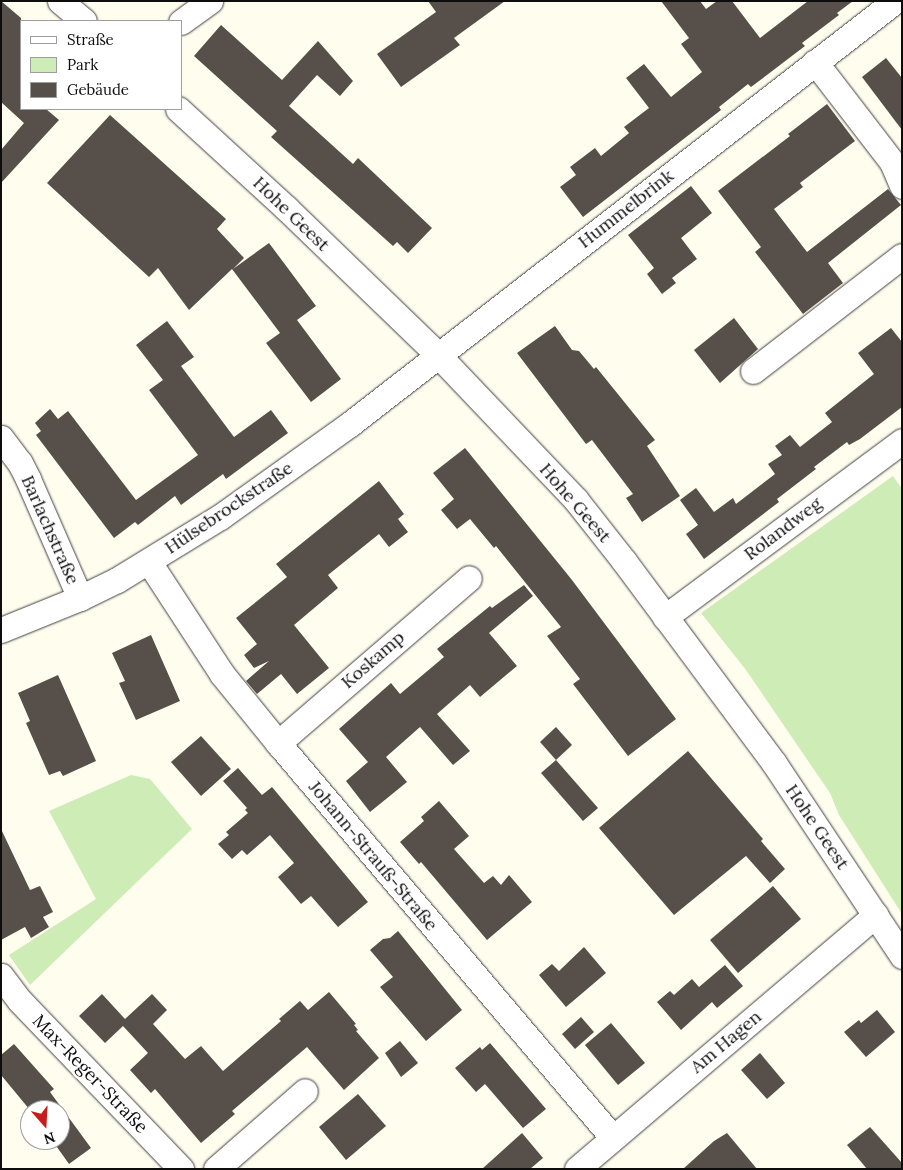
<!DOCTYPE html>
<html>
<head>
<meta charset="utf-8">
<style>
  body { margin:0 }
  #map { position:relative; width:903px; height:1170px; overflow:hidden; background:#fffdee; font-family:Lora,serif }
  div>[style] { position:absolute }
  .green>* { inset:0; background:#ceecb5 }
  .building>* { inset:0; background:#574f49 }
  .roads { filter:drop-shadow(0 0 1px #404040) drop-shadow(0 0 1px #404040) }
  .minor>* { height:25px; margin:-12.5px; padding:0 12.5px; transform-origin:12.5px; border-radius:12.5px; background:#fff }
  span { translate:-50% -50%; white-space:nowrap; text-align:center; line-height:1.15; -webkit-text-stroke:5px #fff; paint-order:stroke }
  .street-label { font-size:18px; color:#0d0d0d }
  .frame { position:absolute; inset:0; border:2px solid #0d0d0d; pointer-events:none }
  .legend { position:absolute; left:20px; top:20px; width:162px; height:90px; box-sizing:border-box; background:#fff; border:1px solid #9e9e9e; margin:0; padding:6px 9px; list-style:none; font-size:15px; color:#0d0d0d }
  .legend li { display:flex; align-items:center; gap:10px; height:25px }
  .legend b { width:25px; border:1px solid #9e9e9e }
  .north { position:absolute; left:20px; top:1100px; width:50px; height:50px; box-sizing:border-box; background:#fff; border:1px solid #9e9e9e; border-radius:50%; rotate:161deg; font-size:14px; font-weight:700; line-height:20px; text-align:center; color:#0d0d0d }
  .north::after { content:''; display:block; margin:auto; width:18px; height:22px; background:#c71e1c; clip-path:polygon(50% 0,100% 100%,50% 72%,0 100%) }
</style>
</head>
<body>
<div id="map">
  <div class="green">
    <i style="clip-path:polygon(893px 476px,902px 489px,902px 914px,839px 815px,830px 793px,746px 670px,701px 613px)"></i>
    <i style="clip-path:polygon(131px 775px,150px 779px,192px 829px,30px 985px,9px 955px,96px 899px,49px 811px)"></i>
  </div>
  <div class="building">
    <i style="clip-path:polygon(1px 1px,21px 18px,21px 109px,46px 109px,59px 120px,1px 183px,1px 150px,24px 123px,1px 102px)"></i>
    <i style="clip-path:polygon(428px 1px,505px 1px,454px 38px,460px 45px,401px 87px,377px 54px,436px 12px)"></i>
    <i style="clip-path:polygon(661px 1px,700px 1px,706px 9px,717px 1px,732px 1px,760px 38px,808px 1px,853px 1px,837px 13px,839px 15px,802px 43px,805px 46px,751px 87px,748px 84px,719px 107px,721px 110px,583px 217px,560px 187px,576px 175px,570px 167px,595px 148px,601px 156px,629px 133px,624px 127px,649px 108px,626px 78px,644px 64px,671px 97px,702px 72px,681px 44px,689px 38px)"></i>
    <i style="clip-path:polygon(221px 25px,282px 80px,318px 41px,353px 81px,340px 96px,317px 75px,289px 106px,353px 164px,358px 158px,432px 228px,408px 253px,397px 242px,393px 246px,271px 137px,277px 131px,194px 56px)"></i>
    <i style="clip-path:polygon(886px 58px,902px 78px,902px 130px,862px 77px)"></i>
    <i style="clip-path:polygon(827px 104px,855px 141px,800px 183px,803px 187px,774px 209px,807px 252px,888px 189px,901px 205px,828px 263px,843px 283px,803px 314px,755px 252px,761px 247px,718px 191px,790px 136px,788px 134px)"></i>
    <i style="clip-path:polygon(110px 115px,226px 219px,217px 229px,244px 258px,233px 269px,269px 243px,316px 306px,297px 320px,341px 379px,311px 402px,266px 343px,280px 333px,232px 269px,189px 310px,158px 268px,149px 277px,47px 183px)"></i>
    <i style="clip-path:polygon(691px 186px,712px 213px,681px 238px,697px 259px,672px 278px,676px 283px,662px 294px,647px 274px,654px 268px,628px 235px)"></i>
    <i style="clip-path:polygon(734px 318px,758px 349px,720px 383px,694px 350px)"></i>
    <i style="clip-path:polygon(167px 321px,194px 357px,181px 366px,234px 437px,271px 410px,288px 433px,226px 479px,223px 474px,181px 505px,175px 496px,138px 525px,135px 522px,114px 538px,36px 435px,41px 431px,35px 423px,50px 409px,58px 419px,68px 411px,136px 500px,198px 455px,149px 390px,163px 380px,136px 345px)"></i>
    <i style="clip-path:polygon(555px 326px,572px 350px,579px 351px,594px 369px,596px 367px,655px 440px,647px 446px,680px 496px,642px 522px,626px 498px,633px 494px,592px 440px,586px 444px,517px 353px)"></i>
    <i style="clip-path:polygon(891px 328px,902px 342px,902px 407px,860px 439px,849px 445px,847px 442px,814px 467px,816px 469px,777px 499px,779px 502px,704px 559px,686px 534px,698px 525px,680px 500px,696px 488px,714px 512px,733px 498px,736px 504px,775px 474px,768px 464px,782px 455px,775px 446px,790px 435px,800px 447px,832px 422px,825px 413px,874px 374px,858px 353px)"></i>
    <i style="clip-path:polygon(465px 448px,572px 580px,676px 719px,628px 756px,573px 684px,580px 679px,547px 636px,561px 627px,496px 546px,494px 548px,470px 519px,457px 529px,441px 510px,454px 499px,433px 473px)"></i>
    <i style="clip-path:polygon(379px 481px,404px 514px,398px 519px,408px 532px,389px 547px,379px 534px,328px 575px,338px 588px,294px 625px,329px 668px,297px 694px,281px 674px,257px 694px,246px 681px,269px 661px,254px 668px,244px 655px,257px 644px,236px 618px,287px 577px,276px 564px)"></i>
    <i style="clip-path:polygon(524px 585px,533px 596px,489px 633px,517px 666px,480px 697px,470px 685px,437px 714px,470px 751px,453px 765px,420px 727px,386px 757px,407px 782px,370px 812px,346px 781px,368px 762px,339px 729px,391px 683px,400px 694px,444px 657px,437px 649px,490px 606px,492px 608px)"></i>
    <i style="clip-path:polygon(151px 635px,180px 701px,136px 720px,119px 683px,125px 681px,112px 653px)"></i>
    <i style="clip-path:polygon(58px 675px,96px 761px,63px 776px,60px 771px,49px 775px,26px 723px,30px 721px,18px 693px)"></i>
    <i style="clip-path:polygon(556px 727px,572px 745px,556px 760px,540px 742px)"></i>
    <i style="clip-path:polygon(201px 736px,231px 769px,201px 796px,171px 762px)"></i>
    <i style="clip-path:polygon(688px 751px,763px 839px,761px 841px,785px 869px,770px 883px,746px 856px,674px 915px,599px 828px)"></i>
    <i style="clip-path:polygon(556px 760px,598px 808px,583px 821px,541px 773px)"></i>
    <i style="clip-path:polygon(238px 768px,262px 795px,272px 787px,368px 902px,338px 927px,311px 896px,301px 904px,278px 877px,294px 863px,270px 835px,247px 855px,242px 850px,232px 859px,218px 844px,229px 835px,226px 832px,248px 813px,245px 810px,247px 808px,223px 781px)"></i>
    <i style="clip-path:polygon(439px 801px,469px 836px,454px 849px,484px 883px,493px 876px,501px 885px,509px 875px,532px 902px,487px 940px,421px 862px,419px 864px,400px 842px,424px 821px,421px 817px)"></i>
    <i style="clip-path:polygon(1px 829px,30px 890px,40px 886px,53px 912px,43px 917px,49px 927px,31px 938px,25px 927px,1px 940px)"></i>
    <i style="clip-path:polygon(773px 886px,801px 919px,738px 973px,710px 940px)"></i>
    <i style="clip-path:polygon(398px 931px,462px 1010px,426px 1041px,380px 987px,393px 977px,370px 950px,383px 939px,390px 938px)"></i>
    <i style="clip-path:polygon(584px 947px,606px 973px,566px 1007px,539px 975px,552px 964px,559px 971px)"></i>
    <i style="clip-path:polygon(725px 965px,743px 986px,717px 1008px,712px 1002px,681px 1030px,657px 1002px,670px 991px,674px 995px,692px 979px,699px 987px)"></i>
    <i style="clip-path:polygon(329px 992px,356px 1024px,354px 1025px,358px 1030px,356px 1031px,379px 1058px,344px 1090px,307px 1047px,232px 1111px,235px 1114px,201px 1143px,155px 1089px,151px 1093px,130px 1070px,148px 1053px,123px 1026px,105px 1043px,79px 1016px,102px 994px,125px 1019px,152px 994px,167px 1010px,153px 1024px,185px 1059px,201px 1046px,223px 1071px,281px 1021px,279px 1019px,300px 1001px,308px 1010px)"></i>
    <i style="clip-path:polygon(877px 1010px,895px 1032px,866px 1057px,844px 1032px,859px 1020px,861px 1023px)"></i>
    <i style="clip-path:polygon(581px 1017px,594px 1032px,575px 1049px,562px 1034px)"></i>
    <i style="clip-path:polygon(611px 1023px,645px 1063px,618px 1085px,585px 1045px)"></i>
    <i style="clip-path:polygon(400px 1041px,418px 1063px,401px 1077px,385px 1053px)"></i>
    <i style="clip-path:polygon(490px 1043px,546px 1109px,523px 1128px,485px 1084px,476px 1092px,455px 1068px,480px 1047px,482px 1050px)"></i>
    <i style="clip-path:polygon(14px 1044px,54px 1089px,50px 1092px,91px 1148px,69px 1164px,52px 1140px,60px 1140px,60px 1110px,30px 1110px,1px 1075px,1px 1055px)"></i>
    <i style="clip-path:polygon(760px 1053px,785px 1083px,767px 1099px,741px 1070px)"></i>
    <i style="clip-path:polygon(358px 1094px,386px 1126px,346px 1160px,319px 1127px)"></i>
    <i style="clip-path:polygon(870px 1127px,902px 1163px,902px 1169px,867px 1169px,847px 1145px)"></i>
    <i style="clip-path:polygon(522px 1133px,543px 1158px,530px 1169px,482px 1169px)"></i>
    <i style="clip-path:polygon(727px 1133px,757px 1169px,683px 1169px,714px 1141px)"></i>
  </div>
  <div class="roads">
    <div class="minor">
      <i style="left:60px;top:1px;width:31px;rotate:40deg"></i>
      <i style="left:181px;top:22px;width:36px;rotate:-36deg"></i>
      <i style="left:815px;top:62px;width:126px;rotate:52.4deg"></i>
      <i style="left:892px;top:162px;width:26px;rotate:67deg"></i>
      <i style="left:178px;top:109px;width:147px;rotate:42.5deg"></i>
      <i style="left:286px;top:208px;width:211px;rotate:44deg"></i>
      <i style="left:438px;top:355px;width:200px;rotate:46.4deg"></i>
      <i style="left:576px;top:500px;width:78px;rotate:51.8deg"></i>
      <i style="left:624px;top:561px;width:252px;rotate:53.4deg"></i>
      <i style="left:774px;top:763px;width:232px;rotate:56.4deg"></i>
      <i style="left:753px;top:371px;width:188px;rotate:-37.7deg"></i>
      <i style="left:1px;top:438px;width:31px;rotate:53deg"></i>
      <i style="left:20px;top:463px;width:18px;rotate:63deg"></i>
      <i style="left:28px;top:479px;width:130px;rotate:66.4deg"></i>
      <i style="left:149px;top:562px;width:134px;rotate:56.9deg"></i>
      <i style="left:222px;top:674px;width:89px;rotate:50.9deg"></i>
      <i style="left:278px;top:743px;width:518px;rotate:49.7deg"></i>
      <i style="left:665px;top:617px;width:295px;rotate:-36.6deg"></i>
      <i style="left:1px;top:630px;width:85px;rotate:-22.1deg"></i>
      <i style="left:80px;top:598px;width:41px;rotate:-25.9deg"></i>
      <i style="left:117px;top:580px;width:121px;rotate:-31.5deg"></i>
      <i style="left:220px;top:517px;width:160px;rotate:-35.6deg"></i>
      <i style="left:350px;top:424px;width:690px;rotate:-37.82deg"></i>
      <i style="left:278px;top:743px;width:252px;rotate:-40.8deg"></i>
      <i style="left:1px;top:976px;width:31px;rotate:53deg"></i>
      <i style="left:20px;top:1001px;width:233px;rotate:46.2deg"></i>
      <i style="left:216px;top:1169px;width:118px;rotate:-41.2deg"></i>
      <i style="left:577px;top:1169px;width:392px;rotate:-40.4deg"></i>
    </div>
  </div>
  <div class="street-label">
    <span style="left:626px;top:209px;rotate:-38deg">Hummelbrink</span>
    <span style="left:291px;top:214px;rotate:44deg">Hohe Geest</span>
    <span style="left:575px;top:503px;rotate:49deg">Hohe Geest</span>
    <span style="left:229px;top:508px;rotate:-34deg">Hülsebrockstraße</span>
    <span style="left:783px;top:529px;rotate:-37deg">Rolandweg</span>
    <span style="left:50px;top:530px;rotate:66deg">Barlachstraße</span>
    <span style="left:373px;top:660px;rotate:-41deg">Koskamp</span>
    <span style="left:817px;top:827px;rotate:56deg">Hohe Geest</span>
    <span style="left:373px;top:856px;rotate:50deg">Johann-Strauß-Straße</span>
    <span style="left:726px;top:1042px;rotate:-40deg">Am Hagen</span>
    <span style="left:90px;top:1074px;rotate:46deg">Max-Reger-Straße</span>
  </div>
  <div class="frame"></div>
  <ul class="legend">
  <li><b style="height:6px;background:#fff"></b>Straße</li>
  <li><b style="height:14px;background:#ceecb5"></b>Park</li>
  <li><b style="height:14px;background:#574f49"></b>Gebäude</li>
  </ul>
  <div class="north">N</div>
</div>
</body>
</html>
